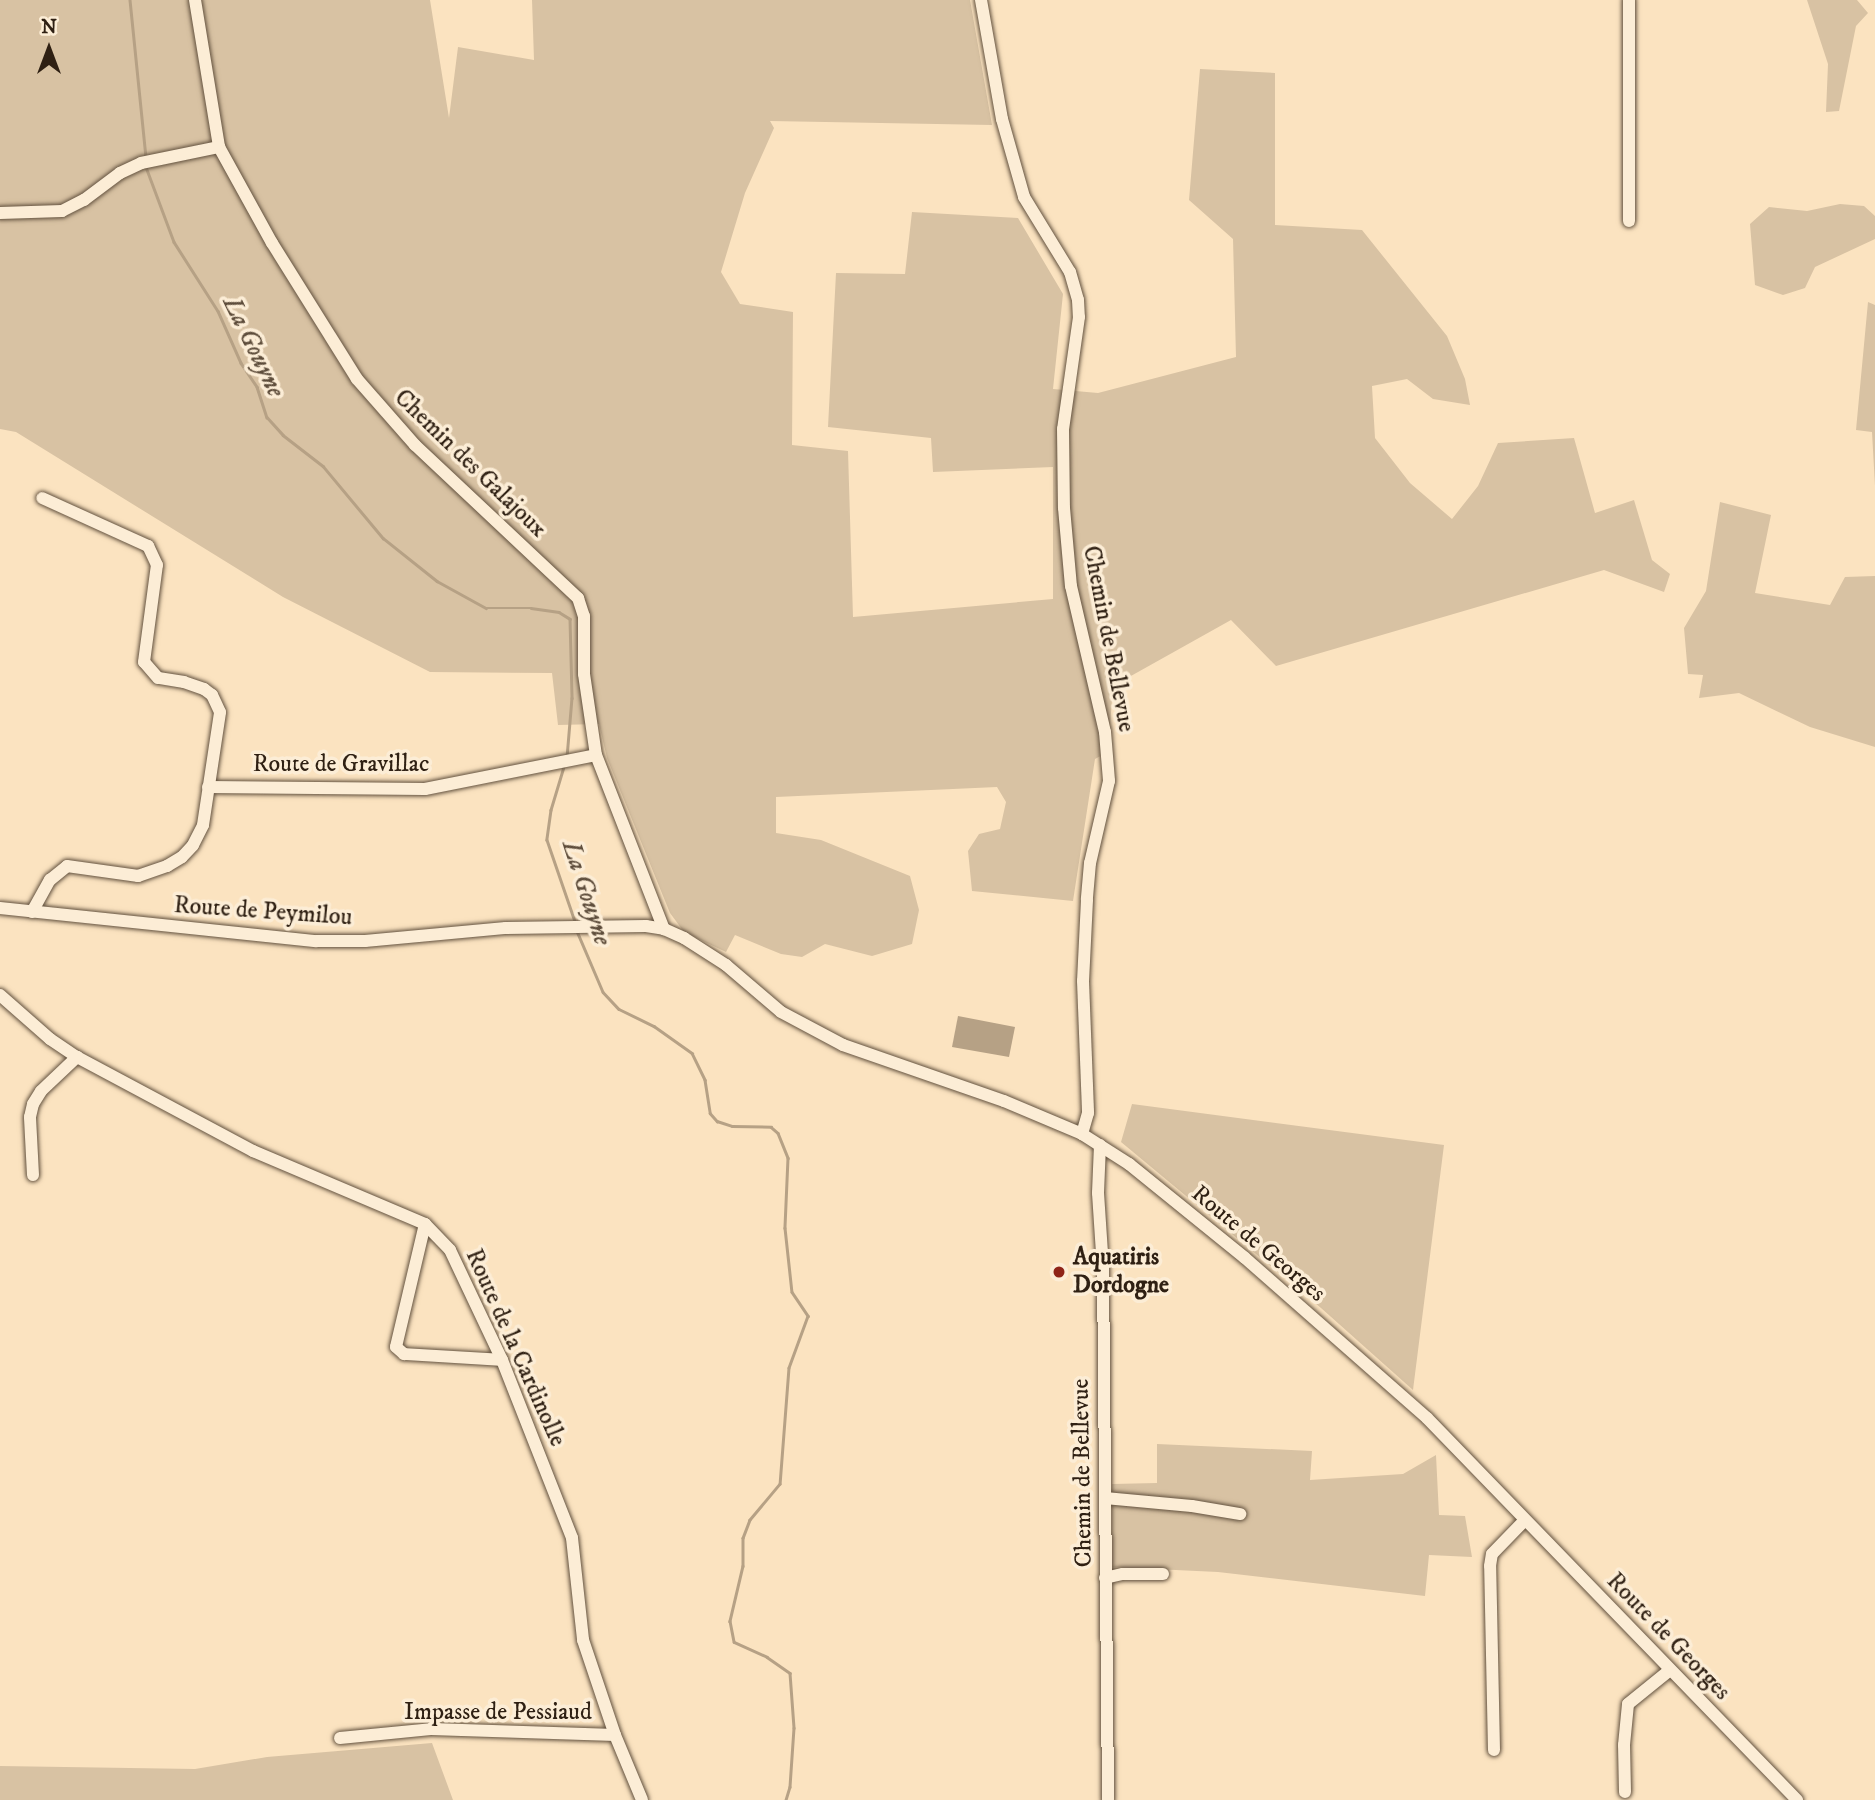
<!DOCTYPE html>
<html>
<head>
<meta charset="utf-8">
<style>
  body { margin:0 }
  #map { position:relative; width:1875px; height:1800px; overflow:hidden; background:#fbe3c0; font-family:"IM FELL DW Pica",serif }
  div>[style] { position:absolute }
  .green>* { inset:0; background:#d8c2a3 }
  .water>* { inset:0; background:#b6a185 }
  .stream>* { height:2.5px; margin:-1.25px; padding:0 1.25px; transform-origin:1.25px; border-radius:1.25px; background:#b6a185 }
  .roads { filter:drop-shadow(0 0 2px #62513e) drop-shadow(0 0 2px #62513e) }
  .minor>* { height:12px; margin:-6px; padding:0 6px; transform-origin:6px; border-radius:6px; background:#fcedd6 }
  .dots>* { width:19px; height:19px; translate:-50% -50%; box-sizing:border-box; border:4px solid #fcedd6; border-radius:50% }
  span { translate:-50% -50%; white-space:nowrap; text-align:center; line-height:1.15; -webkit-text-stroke:7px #fcedd6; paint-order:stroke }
  .street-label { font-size:24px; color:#2f2013 }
  .poi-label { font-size:24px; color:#2f2013; font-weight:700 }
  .left { translate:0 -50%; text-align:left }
  .water-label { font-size:26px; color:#5e4d3b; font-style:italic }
  .north { position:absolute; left:14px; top:14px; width:70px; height:70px; -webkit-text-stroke:5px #fcedd6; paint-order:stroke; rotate:0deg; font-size:19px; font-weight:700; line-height:28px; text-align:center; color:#2f2013 }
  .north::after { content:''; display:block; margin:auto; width:24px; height:32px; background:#2f2013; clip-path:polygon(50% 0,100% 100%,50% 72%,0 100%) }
</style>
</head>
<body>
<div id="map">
  <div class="green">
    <i style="clip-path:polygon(0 0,430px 0,449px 118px,458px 47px,534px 60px,532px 0,970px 0,992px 125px,770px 121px,774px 128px,745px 193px,721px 272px,740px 304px,793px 312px,792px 445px,848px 451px,853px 617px,1053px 599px,1053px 467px,933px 472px,931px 438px,828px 427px,836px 273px,905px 274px,912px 212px,1018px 218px,1063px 294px,1053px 389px,1098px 393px,1236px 357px,1233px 239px,1189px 200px,1200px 69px,1275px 73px,1275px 225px,1362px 230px,1447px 336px,1465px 379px,1470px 405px,1433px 399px,1407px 379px,1372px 386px,1375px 438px,1410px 483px,1452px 519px,1478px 486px,1498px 443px,1574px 438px,1595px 513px,1634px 500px,1652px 560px,1670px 574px,1664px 592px,1604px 570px,1276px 666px,1231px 620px,1113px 686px,1108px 752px,1095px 759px,1073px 901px,972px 891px,968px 851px,979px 834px,1000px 829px,1006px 802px,997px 787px,776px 797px,776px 833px,821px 840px,910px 876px,919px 910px,912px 944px,872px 956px,825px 944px,802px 957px,781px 954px,735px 935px,726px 952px,684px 932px,670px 913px,607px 758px,599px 724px,558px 725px,552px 673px,430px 672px,283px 597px,16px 432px,0 429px)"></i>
    <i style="clip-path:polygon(1807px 0,1857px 0,1868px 13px,1856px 26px,1839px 111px,1826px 112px,1828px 64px)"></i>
    <i style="clip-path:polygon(1840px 204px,1864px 206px,1875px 216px,1875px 239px,1815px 267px,1805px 288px,1783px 295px,1755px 285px,1750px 224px,1769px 207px,1807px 211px)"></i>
    <i style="clip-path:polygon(1868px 302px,1875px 305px,1875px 486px,1872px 432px,1856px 430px)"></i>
    <i style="clip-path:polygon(1720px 502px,1771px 515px,1755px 593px,1830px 605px,1845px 577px,1875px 576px,1875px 747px,1810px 727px,1739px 693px,1699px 698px,1703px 675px,1688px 674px,1684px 628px,1706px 591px)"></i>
    <i style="clip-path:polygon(1132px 1104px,1444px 1145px,1413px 1390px,1321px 1308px,1121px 1142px)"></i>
    <i style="clip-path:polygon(1157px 1444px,1312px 1451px,1310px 1480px,1403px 1474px,1436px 1455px,1439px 1515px,1465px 1516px,1472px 1557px,1429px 1555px,1425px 1596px,1218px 1572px,1112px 1567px,1112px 1484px,1157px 1483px)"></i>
    <i style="clip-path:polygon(432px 1743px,453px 1800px,0 1800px,0 1766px,195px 1769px,267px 1757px)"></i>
  </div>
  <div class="water">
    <i style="clip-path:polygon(958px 1016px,1015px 1027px,1009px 1057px,952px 1047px)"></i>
  </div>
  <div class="stream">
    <i style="left:130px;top:0;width:158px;rotate:84.2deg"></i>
    <i style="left:146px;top:167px;width:80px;rotate:69.5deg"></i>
    <i style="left:174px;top:242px;width:82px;rotate:57.5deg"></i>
    <i style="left:218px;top:311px;width:57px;rotate:66.1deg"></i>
    <i style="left:241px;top:363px;width:29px;rotate:56deg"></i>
    <i style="left:257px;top:387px;width:32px;rotate:72deg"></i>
    <i style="left:267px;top:417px;width:24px;rotate:48deg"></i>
    <i style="left:283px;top:435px;width:51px;rotate:37.8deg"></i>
    <i style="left:323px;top:466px;width:94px;rotate:50.2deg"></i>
    <i style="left:383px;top:538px;width:69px;rotate:38.5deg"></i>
    <i style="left:437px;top:581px;width:56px;rotate:28.9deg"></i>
    <i style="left:486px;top:608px;width:45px"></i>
    <i style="left:531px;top:608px;width:28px;rotate:8deg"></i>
    <i style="left:559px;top:612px;width:13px;rotate:32deg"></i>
    <i style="left:570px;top:619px;width:79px;rotate:88.5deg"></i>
    <i style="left:572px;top:698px;width:59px;rotate:94.8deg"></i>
    <i style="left:564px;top:767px;width:45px;rotate:106.8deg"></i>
    <i style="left:551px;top:810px;width:30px;rotate:98deg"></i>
    <i style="left:547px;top:840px;width:89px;rotate:71deg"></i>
    <i style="left:577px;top:931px;width:66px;rotate:66.9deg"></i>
    <i style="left:603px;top:992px;width:23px;rotate:47deg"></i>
    <i style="left:619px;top:1009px;width:39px;rotate:26deg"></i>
    <i style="left:654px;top:1026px;width:47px;rotate:35.4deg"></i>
    <i style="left:692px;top:1053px;width:30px;rotate:64deg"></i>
    <i style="left:705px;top:1080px;width:33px;rotate:81deg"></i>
    <i style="left:710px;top:1113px;width:11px;rotate:49deg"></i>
    <i style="left:717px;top:1121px;width:16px;rotate:18deg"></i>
    <i style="left:732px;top:1126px;width:39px;rotate:1deg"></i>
    <i style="left:771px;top:1127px;width:9px;rotate:41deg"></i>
    <i style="left:778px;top:1133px;width:27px;rotate:68deg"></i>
    <i style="left:788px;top:1158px;width:70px;rotate:92.5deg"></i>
    <i style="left:785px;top:1228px;width:64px;rotate:83.8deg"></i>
    <i style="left:792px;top:1292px;width:29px;rotate:56deg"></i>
    <i style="left:808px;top:1316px;width:55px;rotate:110.1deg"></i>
    <i style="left:789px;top:1368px;width:116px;rotate:94.4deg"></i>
    <i style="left:780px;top:1484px;width:47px;rotate:129.8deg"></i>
    <i style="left:750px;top:1520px;width:19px;rotate:111deg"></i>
    <i style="left:743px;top:1538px;width:28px;rotate:90deg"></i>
    <i style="left:743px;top:1566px;width:57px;rotate:103.3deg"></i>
    <i style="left:730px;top:1621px;width:21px;rotate:79deg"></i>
    <i style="left:734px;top:1642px;width:36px;rotate:24deg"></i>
    <i style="left:767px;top:1657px;width:28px;rotate:35deg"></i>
    <i style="left:790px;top:1673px;width:55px;rotate:85.8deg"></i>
    <i style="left:794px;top:1728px;width:59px;rotate:93.9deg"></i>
    <i style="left:790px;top:1787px;width:14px;rotate:107deg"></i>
  </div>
  <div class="roads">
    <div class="minor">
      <i style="left:195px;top:0;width:149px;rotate:80.7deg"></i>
      <i style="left:219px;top:147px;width:110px;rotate:61.1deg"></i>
      <i style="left:272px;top:243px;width:160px;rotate:58deg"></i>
      <i style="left:357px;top:379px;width:88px;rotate:48.7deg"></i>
      <i style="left:415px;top:445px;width:224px;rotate:43.2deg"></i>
      <i style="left:578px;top:598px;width:19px;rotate:72deg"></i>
      <i style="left:584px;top:616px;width:58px;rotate:90deg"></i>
      <i style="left:584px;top:674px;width:82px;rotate:81.6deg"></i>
      <i style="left:596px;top:755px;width:187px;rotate:68.7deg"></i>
      <i style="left:981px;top:0;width:121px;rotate:80deg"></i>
      <i style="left:1002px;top:119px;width:81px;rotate:74.2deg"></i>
      <i style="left:1024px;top:197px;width:88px;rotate:58.5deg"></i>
      <i style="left:1070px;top:272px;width:29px;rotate:74deg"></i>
      <i style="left:1078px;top:300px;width:17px;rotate:87deg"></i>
      <i style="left:1079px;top:317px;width:113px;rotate:98.1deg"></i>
      <i style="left:1063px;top:429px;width:79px;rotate:89.3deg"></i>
      <i style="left:1064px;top:508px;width:78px;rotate:84.9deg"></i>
      <i style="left:1071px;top:586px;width:150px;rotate:76.9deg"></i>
      <i style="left:1105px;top:732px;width:49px;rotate:85.3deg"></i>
      <i style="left:1109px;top:781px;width:84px;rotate:103deg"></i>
      <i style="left:1090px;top:863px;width:37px;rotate:95deg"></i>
      <i style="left:1087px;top:900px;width:81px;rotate:92.8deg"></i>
      <i style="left:1083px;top:981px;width:132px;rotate:87.8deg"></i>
      <i style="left:1088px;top:1113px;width:22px;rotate:106deg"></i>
      <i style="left:0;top:213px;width:62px;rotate:-1.8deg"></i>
      <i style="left:62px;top:211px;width:25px;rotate:-27deg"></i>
      <i style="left:84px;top:200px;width:45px;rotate:-36.9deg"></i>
      <i style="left:120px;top:173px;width:23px;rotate:-25deg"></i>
      <i style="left:141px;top:163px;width:80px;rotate:-11.6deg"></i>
      <i style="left:1629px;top:221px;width:221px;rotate:-90deg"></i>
      <i style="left:208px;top:787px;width:217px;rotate:0.5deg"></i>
      <i style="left:425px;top:789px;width:174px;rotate:-11.2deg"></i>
      <i style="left:0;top:908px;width:318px;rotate:6deg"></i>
      <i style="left:316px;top:941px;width:49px"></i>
      <i style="left:365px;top:941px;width:142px;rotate:-5.3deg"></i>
      <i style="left:506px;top:928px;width:140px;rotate:-0.8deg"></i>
      <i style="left:646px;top:926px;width:18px;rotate:9deg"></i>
      <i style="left:664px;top:929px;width:22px;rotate:24deg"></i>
      <i style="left:684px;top:938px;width:50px;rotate:32.7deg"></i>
      <i style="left:726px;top:965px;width:72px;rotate:40.5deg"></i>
      <i style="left:781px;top:1012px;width:70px;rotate:28deg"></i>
      <i style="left:843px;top:1045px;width:170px;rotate:19.2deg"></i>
      <i style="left:1004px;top:1101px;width:85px;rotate:22.9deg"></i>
      <i style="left:1082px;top:1134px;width:56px;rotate:32.6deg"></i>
      <i style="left:1129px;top:1164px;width:149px;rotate:39deg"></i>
      <i style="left:1245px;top:1258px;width:242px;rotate:41.3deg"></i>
      <i style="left:1427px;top:1418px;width:532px;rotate:45.91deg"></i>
      <i style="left:32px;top:912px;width:37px;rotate:-61deg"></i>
      <i style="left:50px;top:880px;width:22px;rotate:-39deg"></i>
      <i style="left:67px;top:866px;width:72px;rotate:8deg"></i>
      <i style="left:138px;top:876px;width:31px;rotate:-19deg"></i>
      <i style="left:167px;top:866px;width:17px;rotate:-31deg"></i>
      <i style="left:182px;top:857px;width:16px;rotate:-47deg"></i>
      <i style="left:193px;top:845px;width:22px;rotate:-63deg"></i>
      <i style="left:203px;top:825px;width:114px;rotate:-81.4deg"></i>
      <i style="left:220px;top:712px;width:19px;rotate:-115deg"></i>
      <i style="left:212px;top:695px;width:10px;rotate:-143deg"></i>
      <i style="left:204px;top:689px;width:21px;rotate:-161deg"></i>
      <i style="left:184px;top:682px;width:26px;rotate:-171deg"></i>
      <i style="left:158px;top:678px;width:21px;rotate:-131deg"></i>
      <i style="left:144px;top:662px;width:98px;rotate:-82.4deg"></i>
      <i style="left:157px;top:565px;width:21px;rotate:-115deg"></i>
      <i style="left:148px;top:546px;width:116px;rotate:-155.6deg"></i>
      <i style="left:0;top:995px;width:67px;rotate:41.3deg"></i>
      <i style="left:50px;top:1039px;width:32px;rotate:34deg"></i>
      <i style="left:77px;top:1057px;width:200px;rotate:28.1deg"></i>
      <i style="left:253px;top:1151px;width:187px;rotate:23deg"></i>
      <i style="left:425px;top:1224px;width:36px;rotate:46deg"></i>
      <i style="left:450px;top:1250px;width:122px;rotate:64.7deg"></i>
      <i style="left:502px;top:1360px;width:191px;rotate:68.5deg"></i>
      <i style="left:572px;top:1538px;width:103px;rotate:83.8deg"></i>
      <i style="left:583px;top:1640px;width:100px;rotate:71.4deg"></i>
      <i style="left:615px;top:1735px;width:70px;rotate:67.4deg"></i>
      <i style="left:1100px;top:1145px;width:48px;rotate:92.4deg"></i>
      <i style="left:1098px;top:1193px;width:75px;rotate:86.2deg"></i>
      <i style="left:1103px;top:1268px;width:532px;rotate:89.46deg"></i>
      <i style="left:33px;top:1175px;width:58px;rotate:-93deg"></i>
      <i style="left:30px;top:1117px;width:13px;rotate:-77deg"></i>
      <i style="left:33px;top:1104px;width:15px;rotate:-58deg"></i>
      <i style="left:41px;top:1091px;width:50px;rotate:-43.4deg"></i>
      <i style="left:425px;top:1224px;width:126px;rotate:103.3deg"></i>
      <i style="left:396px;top:1347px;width:11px;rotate:41deg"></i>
      <i style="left:404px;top:1354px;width:98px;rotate:3.5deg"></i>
      <i style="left:1105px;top:1498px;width:87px;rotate:5.3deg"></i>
      <i style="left:1192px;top:1506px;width:49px;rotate:9.5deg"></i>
      <i style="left:1105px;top:1578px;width:18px;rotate:-13deg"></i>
      <i style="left:1123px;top:1574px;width:40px"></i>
      <i style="left:340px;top:1738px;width:91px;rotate:-5.6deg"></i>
      <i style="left:431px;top:1729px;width:184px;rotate:1.9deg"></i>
      <i style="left:1494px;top:1750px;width:184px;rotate:-91.2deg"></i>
      <i style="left:1490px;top:1566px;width:12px;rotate:-81deg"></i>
      <i style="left:1492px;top:1554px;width:47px;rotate:-45.9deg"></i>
      <i style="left:1625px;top:1792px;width:47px;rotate:-91.2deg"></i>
      <i style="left:1624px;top:1745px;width:41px;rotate:-84.4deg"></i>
      <i style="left:1628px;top:1704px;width:54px;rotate:-39deg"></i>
    </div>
  </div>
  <div class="dots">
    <i style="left:1059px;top:1272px;background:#8f2418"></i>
  </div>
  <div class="street-label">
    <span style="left:470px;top:464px;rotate:44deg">Chemin des Galajoux</span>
    <span style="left:1108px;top:639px;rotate:79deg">Chemin de Bellevue</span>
    <span style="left:341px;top:765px">Route de Gravillac</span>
    <span style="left:263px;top:912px;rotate:4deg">Route de Peymilou</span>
    <span style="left:1258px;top:1244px;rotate:40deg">Route de Georges</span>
    <span style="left:515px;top:1348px;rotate:66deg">Route de la Cardinolle</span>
    <span style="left:1083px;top:1473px;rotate:-91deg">Chemin de Bellevue</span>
    <span style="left:1668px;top:1637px;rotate:46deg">Route de Georges</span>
    <span style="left:498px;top:1713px">Impasse de Pessiaud</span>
  </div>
  <div class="poi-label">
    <span class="left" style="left:1073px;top:1272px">Aquatiris<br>Dordogne</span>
  </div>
  <div class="water-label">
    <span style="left:253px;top:347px;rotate:64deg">La Gouyne</span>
    <span style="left:586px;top:893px;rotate:72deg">La Gouyne</span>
  </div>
  <div class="north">N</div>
</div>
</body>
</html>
